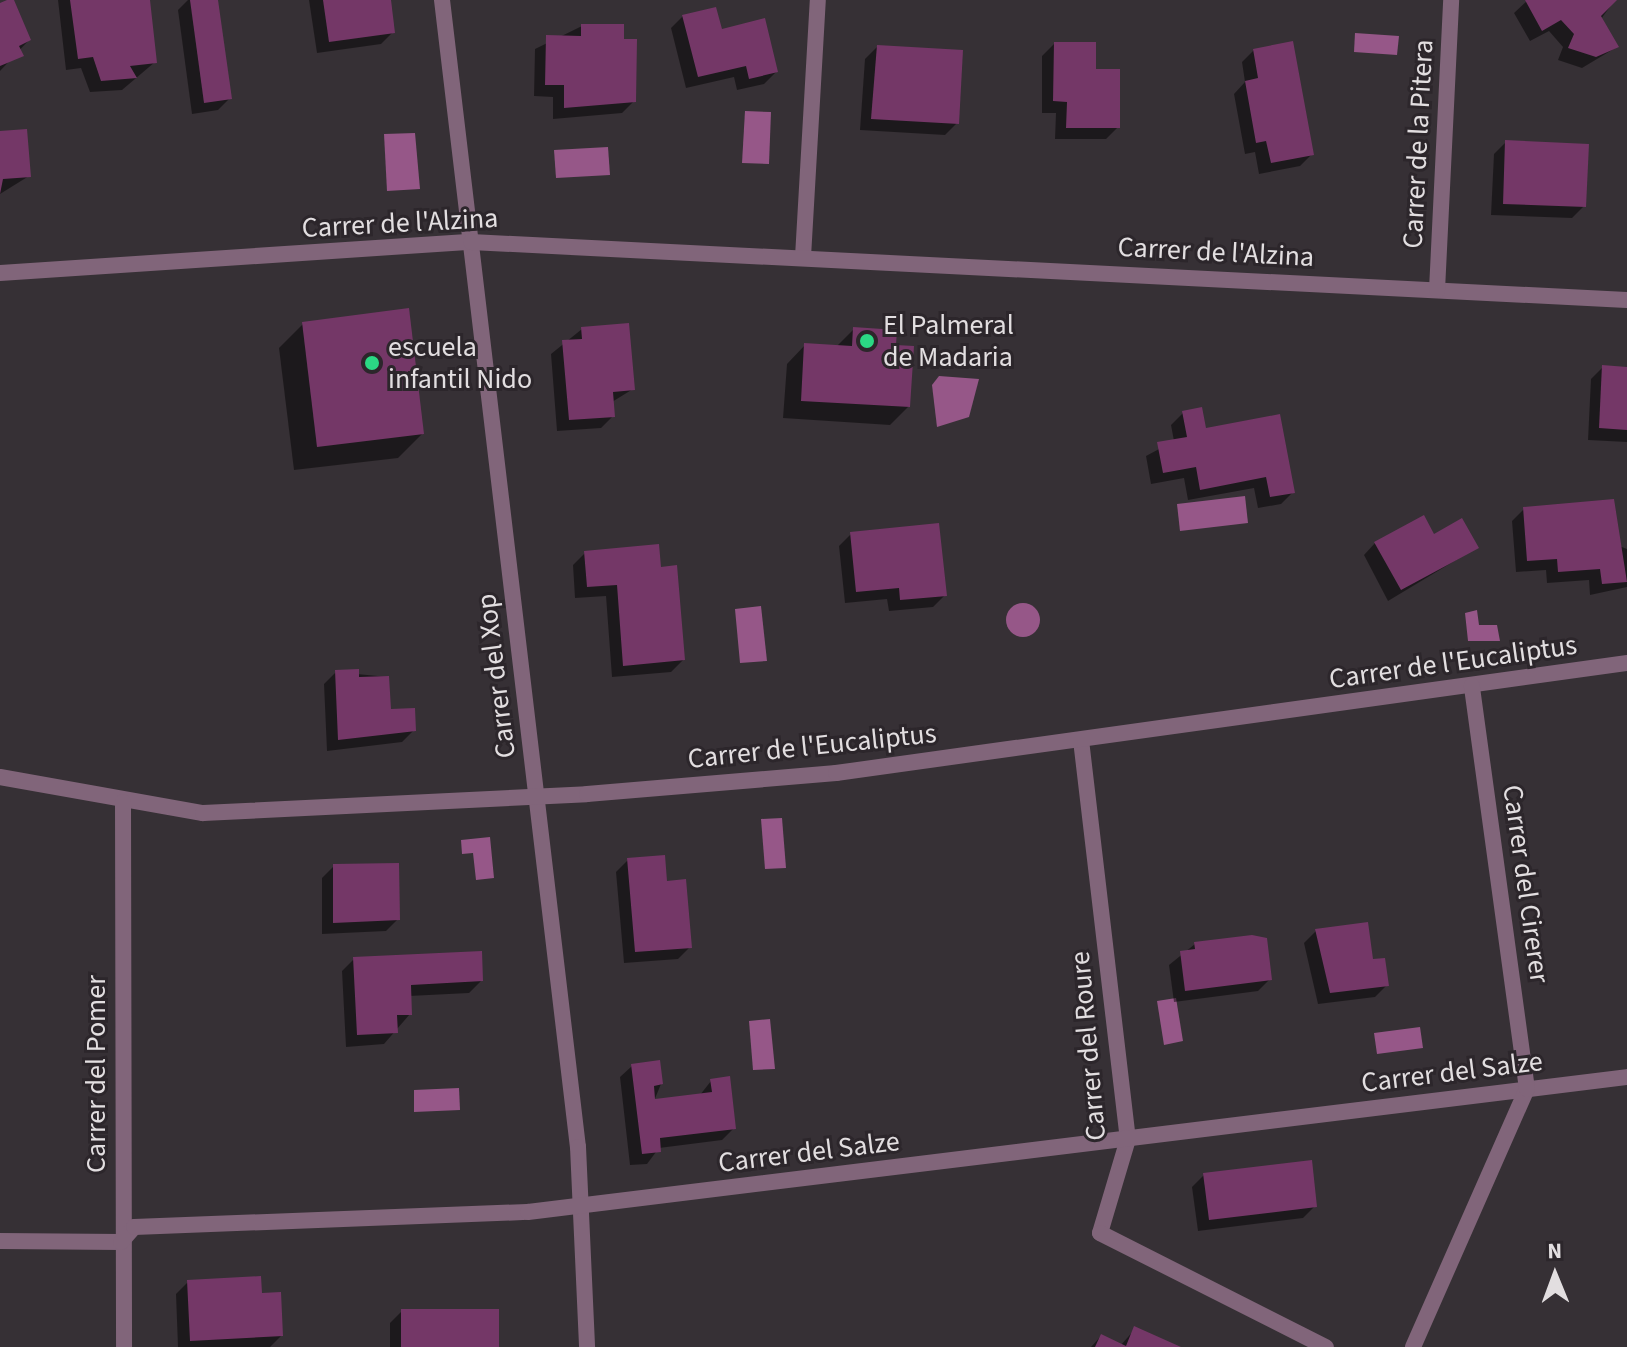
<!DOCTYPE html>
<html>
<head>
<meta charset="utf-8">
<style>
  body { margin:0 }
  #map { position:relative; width:1627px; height:1347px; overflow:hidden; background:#363035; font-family:"Source Sans 3",sans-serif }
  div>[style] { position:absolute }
  .water>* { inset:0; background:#965788 }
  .round { border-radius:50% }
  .shadow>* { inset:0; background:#0007 }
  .building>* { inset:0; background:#743767 }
  .street>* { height:16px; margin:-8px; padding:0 8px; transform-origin:8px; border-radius:8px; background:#81657a }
  .dots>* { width:22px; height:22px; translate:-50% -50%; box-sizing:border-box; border:4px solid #2c262b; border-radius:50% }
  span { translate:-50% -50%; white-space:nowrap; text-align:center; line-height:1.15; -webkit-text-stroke:6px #2c262b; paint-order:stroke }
  .street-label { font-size:28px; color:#e2dee0 }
  .poi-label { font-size:28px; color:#e2dee0 }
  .left { translate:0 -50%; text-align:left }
  .north { position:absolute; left:1515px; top:1235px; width:80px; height:80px; -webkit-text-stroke:6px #2c262b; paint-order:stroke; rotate:359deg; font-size:22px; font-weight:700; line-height:32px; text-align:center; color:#e2dee0 }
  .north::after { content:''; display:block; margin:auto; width:28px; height:36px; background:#e2dee0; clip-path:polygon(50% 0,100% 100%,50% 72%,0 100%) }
</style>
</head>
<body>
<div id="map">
  <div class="water">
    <i style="clip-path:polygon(1355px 33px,1399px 36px,1397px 55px,1354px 52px)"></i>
    <i style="clip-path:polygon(745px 111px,771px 112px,769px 164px,742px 163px)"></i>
    <i style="clip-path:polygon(415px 133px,420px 189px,387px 191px,384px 134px)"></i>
    <i style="clip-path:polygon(608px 147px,610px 175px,556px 178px,554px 150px)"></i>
    <i style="clip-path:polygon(939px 376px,979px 379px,969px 417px,937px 427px,932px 385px)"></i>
    <i style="clip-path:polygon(1245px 496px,1248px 523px,1180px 531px,1177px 504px)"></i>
    <i class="round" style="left:1006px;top:603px;width:34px;height:34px"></i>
    <i style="clip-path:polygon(761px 606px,767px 661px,740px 663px,735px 609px)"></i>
    <i style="clip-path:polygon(1477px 610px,1479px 625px,1497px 625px,1500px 641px,1468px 641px,1465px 613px)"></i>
    <i style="clip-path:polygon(782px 818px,786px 868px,765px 869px,761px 819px)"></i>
    <i style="clip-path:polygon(490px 837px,494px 878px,476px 880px,473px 853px,462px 854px,461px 840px)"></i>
    <i style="clip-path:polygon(1176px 998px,1183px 1041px,1164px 1045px,1157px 1001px)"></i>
    <i style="clip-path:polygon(770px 1019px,775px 1069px,753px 1070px,749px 1021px)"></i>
    <i style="clip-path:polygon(1420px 1027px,1423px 1048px,1377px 1054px,1374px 1033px)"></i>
    <i style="clip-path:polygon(459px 1088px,460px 1110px,414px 1112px,414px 1090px)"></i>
  </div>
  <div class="shadow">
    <i style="clip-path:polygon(12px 0,29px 40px,0 71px,0 5px)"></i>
    <i style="clip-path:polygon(58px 0,148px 0,155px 62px,122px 90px,90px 92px,81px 68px,66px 70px)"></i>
    <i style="clip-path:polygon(188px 0,216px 0,230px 98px,218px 110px,192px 114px,178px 10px)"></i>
    <i style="clip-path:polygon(309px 0,389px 0,393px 32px,381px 44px,317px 53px)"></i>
    <i style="clip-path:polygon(1528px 0,1615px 0,1601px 19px,1617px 47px,1582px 68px,1558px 60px,1563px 47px,1549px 31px,1530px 41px,1514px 13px)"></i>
    <i style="clip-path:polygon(683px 16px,720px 31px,776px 72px,764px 84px,737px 90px,734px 77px,686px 88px,671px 28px)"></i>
    <i style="clip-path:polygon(582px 26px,634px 101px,622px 113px,553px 119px,553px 97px,534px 96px,535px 49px)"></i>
    <i style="clip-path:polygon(1054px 44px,1094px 71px,1118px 127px,1106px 139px,1055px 139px,1056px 113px,1042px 113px,1042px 56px)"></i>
    <i style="clip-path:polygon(877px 47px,957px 123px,945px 135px,860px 130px,865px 59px)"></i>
    <i style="clip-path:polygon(1254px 50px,1312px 154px,1300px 166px,1259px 174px,1255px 152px,1245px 154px,1234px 94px,1245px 82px,1242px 62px)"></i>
    <i style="clip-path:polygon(0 133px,29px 176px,0 194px)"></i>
    <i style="clip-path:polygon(1506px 142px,1584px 206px,1572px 218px,1491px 215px,1494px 154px)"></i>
    <i style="clip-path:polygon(303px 324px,422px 434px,398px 458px,294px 470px,279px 348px)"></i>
    <i style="clip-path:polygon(582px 329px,633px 389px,612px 402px,613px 416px,601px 428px,557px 431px,551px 354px)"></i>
    <i style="clip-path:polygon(854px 329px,894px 347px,909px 406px,890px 425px,783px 418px,787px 364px,805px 345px,836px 347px)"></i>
    <i style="clip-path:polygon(1603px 367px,1627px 369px,1627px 442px,1588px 440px,1591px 379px)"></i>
    <i style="clip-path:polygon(1183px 413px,1204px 430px,1293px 492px,1281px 504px,1258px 508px,1254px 488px,1188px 500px,1184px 478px,1151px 484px,1146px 456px,1174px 441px,1171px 425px)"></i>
    <i style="clip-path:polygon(1524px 509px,1627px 549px,1627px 587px,1590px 595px,1589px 580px,1547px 583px,1546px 570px,1516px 572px,1512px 521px)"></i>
    <i style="clip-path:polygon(851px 534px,945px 595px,933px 607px,889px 611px,887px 599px,845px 603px,839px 546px)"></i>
    <i style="clip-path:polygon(1433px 536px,1476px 548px,1388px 601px,1364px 555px,1375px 543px)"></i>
    <i style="clip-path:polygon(585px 553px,660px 569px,683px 660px,671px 672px,612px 677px,606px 596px,575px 598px,573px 565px)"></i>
    <i style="clip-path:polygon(336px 672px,388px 677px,389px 711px,414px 730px,402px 742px,327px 751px,324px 684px)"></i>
    <i style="clip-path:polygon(628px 860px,665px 883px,690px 947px,678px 959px,624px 963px,616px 872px)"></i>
    <i style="clip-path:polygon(334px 866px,398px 919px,386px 931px,322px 934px,322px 878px)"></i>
    <i style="clip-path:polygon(1316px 931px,1371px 962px,1387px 985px,1375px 997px,1318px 1004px,1304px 943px)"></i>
    <i style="clip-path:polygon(1195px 944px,1270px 979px,1258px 991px,1174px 1002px,1169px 965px)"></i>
    <i style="clip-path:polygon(354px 959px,481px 981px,469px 993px,409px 996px,410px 1014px,384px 1044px,346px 1047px,342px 971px)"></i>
    <i style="clip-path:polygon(632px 1066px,661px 1084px,654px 1101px,700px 1095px,711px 1081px,734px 1128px,722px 1140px,659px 1148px,647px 1164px,630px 1165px,620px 1077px)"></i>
    <i style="clip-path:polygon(1204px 1175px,1315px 1206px,1303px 1218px,1198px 1231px,1192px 1187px)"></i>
    <i style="clip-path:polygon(188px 1282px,260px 1295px,281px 1336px,270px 1347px,178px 1347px,176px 1294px)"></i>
    <i style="clip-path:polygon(402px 1311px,497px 1347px,390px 1347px,390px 1323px)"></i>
    <i style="clip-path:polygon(1135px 1329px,1176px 1347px,1091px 1347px,1101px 1336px,1121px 1345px)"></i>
  </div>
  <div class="building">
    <i style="clip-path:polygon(7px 0,14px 0,31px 40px,19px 46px,24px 56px,0 66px,0 3px)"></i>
    <i style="clip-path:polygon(70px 0,150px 0,157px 63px,130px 66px,137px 78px,101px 81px,93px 57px,78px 59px)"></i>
    <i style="clip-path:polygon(190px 0,218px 0,232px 99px,204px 103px)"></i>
    <i style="clip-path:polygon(323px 0,391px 0,395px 33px,329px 42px)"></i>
    <i style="clip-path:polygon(1525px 0,1617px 0,1601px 16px,1619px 47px,1596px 57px,1568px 48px,1574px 34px,1561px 20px,1542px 31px)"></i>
    <i style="clip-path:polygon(716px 7px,722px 29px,765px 18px,778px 72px,749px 79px,746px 66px,698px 77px,682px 15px)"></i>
    <i style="clip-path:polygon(581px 24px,624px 24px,624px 39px,637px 39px,636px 102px,564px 108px,564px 85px,545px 85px,546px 35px,581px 36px)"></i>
    <i style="clip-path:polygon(1293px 41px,1314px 155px,1271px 163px,1266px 141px,1256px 143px,1245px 81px,1258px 78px,1253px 49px)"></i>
    <i style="clip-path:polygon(1054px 42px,1096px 42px,1096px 69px,1120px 69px,1120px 128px,1066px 128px,1067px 102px,1053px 101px)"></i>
    <i style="clip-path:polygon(877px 45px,963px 50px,959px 124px,871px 119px)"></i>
    <i style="clip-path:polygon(27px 129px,31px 177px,3px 179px,0 194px,0 131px)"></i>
    <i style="clip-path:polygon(1505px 140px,1589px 144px,1586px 207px,1503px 204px)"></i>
    <i style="clip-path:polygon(409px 308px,424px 434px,317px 447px,302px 322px)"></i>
    <i style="clip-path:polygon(629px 323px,635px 390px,613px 392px,615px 417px,569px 420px,562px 340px,582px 339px,581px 327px)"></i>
    <i style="clip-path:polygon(853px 327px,897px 330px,896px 345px,914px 346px,910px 407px,801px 401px,804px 343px,852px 346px)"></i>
    <i style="clip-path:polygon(1602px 365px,1627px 367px,1627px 430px,1599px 428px)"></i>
    <i style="clip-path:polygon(1202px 407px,1206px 428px,1280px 414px,1295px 493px,1270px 497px,1266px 477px,1200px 490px,1196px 467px,1163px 473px,1157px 442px,1187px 437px,1182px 411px)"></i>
    <i style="clip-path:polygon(1614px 499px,1627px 582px,1602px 584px,1600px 569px,1558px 572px,1557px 559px,1527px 561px,1523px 507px)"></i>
    <i style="clip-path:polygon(1424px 515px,1434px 534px,1462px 518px,1479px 548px,1401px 590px,1374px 542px)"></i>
    <i style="clip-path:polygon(939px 523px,947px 596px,900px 600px,899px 588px,856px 592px,850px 532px)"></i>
    <i style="clip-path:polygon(659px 544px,661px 567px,677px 565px,685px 660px,623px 666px,617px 585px,587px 587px,584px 551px)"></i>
    <i style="clip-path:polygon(359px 669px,359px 677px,389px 676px,391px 709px,415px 708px,416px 731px,338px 740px,335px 670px)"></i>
    <i style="clip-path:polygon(665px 855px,667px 881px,686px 879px,692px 948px,635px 952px,627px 858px)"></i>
    <i style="clip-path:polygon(399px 863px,400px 920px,333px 923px,333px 864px)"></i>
    <i style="clip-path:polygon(1368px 922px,1373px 959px,1385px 958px,1389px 986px,1330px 993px,1315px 929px)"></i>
    <i style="clip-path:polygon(1252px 935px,1267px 938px,1272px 980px,1185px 991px,1180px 951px,1195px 949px,1194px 942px)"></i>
    <i style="clip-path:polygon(482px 951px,483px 981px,411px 985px,412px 1015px,397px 1015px,398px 1033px,357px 1035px,353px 957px)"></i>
    <i style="clip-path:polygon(660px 1060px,663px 1084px,654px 1086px,655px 1099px,712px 1092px,710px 1079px,730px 1076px,736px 1129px,660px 1138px,661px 1152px,642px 1154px,631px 1064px)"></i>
    <i style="clip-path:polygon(1312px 1160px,1317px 1207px,1209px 1220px,1203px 1173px)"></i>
    <i style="clip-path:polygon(261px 1276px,262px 1293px,281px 1292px,283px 1336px,190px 1341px,187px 1280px)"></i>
    <i style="clip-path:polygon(401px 1309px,499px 1309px,499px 1347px,401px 1347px)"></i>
    <i style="clip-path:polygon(1134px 1326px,1181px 1347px,1095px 1347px,1101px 1334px,1126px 1346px)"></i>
  </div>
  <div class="street">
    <i style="left:442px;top:0;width:1155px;rotate:83.24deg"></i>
    <i style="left:578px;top:1147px;width:200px;rotate:87.4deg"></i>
    <i style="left:803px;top:257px;width:257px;rotate:-86.7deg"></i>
    <i style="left:0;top:273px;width:472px;rotate:-3.8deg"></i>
    <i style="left:471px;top:242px;width:1157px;rotate:2.87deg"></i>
    <i style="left:1437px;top:290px;width:290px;rotate:-87.2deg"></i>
    <i style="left:1081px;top:740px;width:402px;rotate:83.3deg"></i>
    <i style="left:1128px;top:1139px;width:98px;rotate:106.6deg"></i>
    <i style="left:1100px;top:1233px;width:253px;rotate:26.8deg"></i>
    <i style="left:0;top:777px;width:206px;rotate:10.1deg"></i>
    <i style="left:203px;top:813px;width:384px;rotate:-2.8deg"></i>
    <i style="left:587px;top:794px;width:250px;rotate:-4.8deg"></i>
    <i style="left:836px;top:773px;width:799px;rotate:-7.92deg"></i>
    <i style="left:123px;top:802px;width:545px;rotate:89.89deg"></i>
    <i style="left:0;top:1241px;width:121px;rotate:0.5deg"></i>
    <i style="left:121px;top:1242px;width:20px;rotate:-49deg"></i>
    <i style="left:134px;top:1227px;width:394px;rotate:-2.2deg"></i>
    <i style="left:528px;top:1212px;width:1107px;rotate:-7deg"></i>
    <i style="left:1413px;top:1347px;width:282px;rotate:-66.2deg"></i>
    <i style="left:1527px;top:1089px;width:407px;rotate:-97.8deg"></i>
  </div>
  <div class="dots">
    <i style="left:867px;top:341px;background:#2bd884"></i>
    <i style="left:372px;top:363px;background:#2bd884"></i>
  </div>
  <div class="street-label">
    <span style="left:1418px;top:144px;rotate:-87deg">Carrer de la Pitera</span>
    <span style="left:400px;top:223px;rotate:-3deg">Carrer de l'Alzina</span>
    <span style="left:1216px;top:252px;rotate:3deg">Carrer de l'Alzina</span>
    <span style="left:1453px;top:662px;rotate:-8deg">Carrer de l'Eucaliptus</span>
    <span style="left:496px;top:676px;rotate:-97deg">Carrer del Xop</span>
    <span style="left:812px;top:746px;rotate:-6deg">Carrer de l'Eucaliptus</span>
    <span style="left:1526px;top:884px;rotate:82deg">Carrer del Cirerer</span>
    <span style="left:1088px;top:1046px;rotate:-95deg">Carrer del Roure</span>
    <span style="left:1452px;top:1072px;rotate:-7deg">Carrer del Salze</span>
    <span style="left:96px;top:1074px;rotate:-90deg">Carrer del Pomer</span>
    <span style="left:809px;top:1152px;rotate:-7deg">Carrer del Salze</span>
  </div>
  <div class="poi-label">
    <span class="left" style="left:883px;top:341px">El Palmeral<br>de Madaria</span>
    <span class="left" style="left:388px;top:363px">escuela<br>infantil Nido</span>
  </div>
  <div class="north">N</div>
</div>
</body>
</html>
